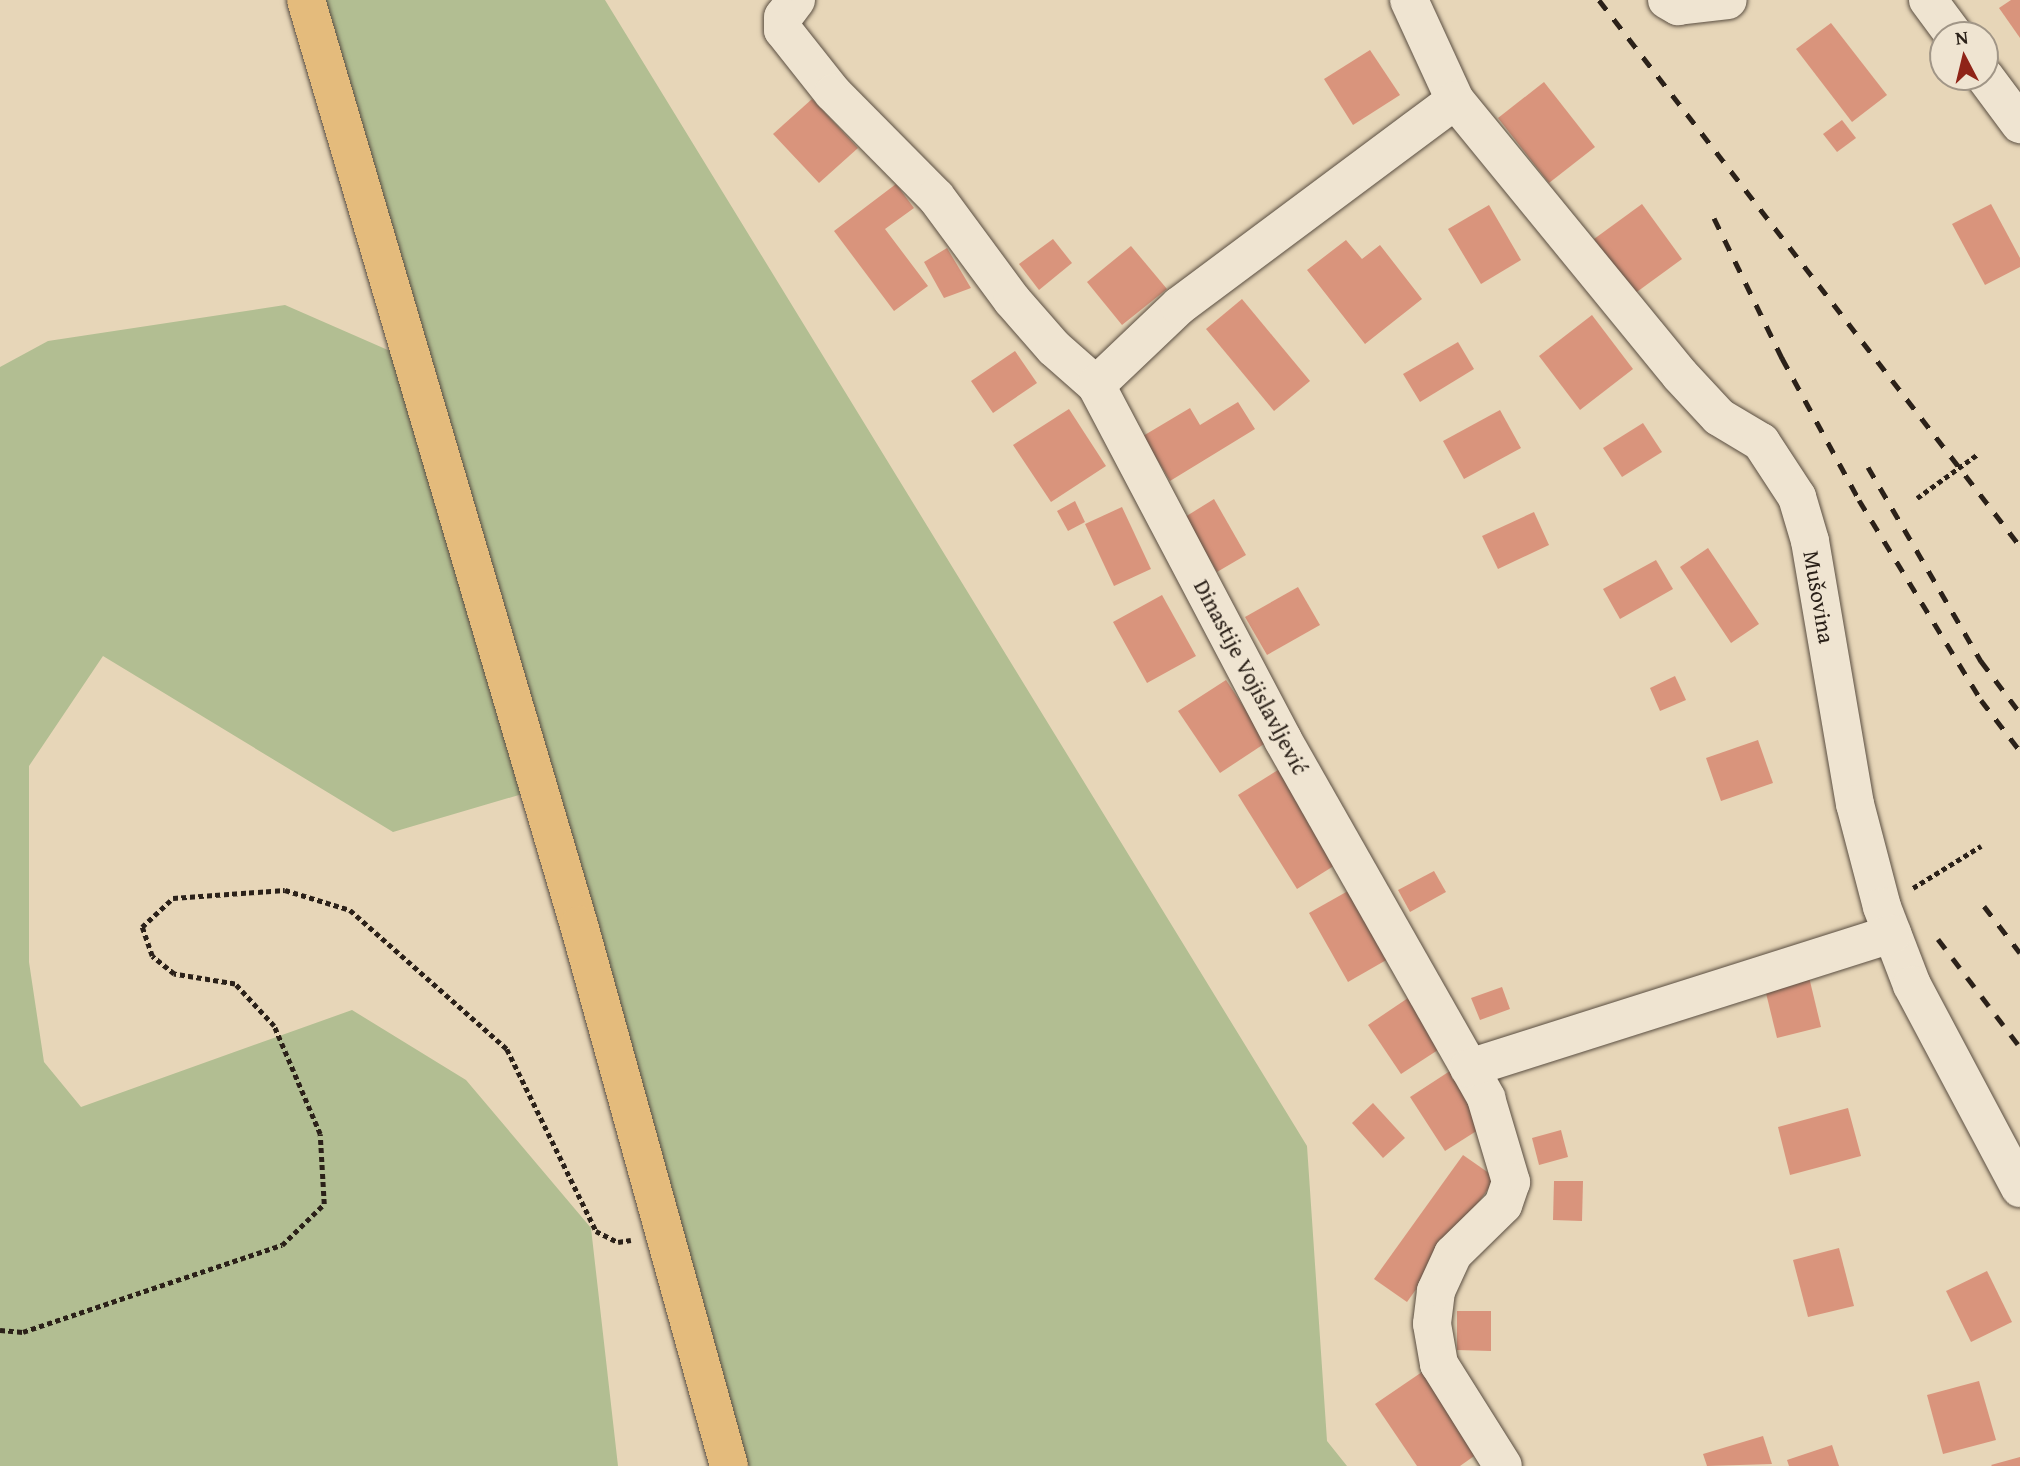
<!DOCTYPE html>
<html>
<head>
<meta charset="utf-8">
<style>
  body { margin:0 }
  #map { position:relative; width:2020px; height:1466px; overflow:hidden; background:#e7d6b8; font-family:"Gentium Book Plus",serif }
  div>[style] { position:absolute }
  .green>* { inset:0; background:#b2be92 }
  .building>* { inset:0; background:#d9947c }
  .path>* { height:4.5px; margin-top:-2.25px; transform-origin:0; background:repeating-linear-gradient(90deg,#2b2119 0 5px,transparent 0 8.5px) }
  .roads { filter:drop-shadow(0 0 2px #5a4e41) drop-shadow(0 0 2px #5a4e41) }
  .street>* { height:38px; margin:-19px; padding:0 19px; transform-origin:19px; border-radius:19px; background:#efe4d1 }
  .primary>* { height:38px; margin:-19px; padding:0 19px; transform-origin:19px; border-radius:19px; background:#e4bb7c }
  .rail>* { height:5px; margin-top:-2.5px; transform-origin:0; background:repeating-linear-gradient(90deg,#2b2119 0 12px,transparent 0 24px) }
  span { translate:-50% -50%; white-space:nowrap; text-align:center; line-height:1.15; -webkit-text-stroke:5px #efe4d1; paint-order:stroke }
  .street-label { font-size:23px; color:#2b2119 }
  .north { position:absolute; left:1929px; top:21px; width:70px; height:70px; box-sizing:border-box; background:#efe4d1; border:2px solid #a19687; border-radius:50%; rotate:353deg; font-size:19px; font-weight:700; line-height:28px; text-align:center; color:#2b2119 }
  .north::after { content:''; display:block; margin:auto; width:24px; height:32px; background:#8f2418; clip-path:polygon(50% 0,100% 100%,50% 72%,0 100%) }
</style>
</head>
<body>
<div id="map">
  <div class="green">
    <i style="clip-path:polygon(304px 0,605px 0,1307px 1146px,1327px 1441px,1347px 1466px,729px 1466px,539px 789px,393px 832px,103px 656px,29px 766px,29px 962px,44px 1062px,81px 1107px,352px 1010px,466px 1080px,591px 1228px,618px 1466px,0 1466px,0 367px,48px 341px,285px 305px,413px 361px)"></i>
  </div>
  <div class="building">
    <i style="clip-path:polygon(2011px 0,2020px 0,2020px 38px,1999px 8px)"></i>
    <i style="clip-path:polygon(1831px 23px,1887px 95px,1852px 122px,1796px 49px)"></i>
    <i style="clip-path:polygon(1370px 50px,1400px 95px,1353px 125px,1324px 79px)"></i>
    <i style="clip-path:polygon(1544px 82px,1595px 147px,1549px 183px,1498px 118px)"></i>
    <i style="clip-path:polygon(812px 99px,858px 148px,819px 183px,773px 134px)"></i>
    <i style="clip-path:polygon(1842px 120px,1856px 138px,1837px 152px,1823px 134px)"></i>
    <i style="clip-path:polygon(896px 184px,914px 208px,885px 229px,928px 286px,894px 311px,834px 231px)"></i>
    <i style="clip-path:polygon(1642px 204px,1682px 259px,1634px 294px,1594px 239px)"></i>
    <i style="clip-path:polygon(1991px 204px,2020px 258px,2020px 267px,1985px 285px,1952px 224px)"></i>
    <i style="clip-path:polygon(1489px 205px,1521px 260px,1481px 284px,1448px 229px)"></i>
    <i style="clip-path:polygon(1053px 239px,1072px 263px,1039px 290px,1019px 264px)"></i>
    <i style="clip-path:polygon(1346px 240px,1362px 259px,1380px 245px,1422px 299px,1365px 344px,1307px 270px)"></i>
    <i style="clip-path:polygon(1131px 246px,1167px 289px,1122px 325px,1087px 282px)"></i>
    <i style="clip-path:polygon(947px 248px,971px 288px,944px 298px,924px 262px)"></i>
    <i style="clip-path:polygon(1242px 299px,1310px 381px,1274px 411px,1206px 329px)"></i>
    <i style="clip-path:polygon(1592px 315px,1633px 369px,1580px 410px,1539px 356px)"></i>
    <i style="clip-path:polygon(1458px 342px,1474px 369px,1420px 402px,1403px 374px)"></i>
    <i style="clip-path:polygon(1015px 351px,1037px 383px,993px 413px,971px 381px)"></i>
    <i style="clip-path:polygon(1238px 402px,1255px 429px,1170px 481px,1143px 436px,1190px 408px,1200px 425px)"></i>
    <i style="clip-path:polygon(1069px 409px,1106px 466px,1051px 502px,1013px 445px)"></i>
    <i style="clip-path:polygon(1500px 410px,1521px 448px,1464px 479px,1443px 441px)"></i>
    <i style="clip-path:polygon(1643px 423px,1662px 452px,1622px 477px,1603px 448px)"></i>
    <i style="clip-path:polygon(1214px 499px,1246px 555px,1217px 572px,1185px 517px)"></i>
    <i style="clip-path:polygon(1075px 501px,1085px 522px,1068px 531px,1057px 511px)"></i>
    <i style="clip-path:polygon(1122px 507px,1151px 569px,1114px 586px,1085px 524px)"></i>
    <i style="clip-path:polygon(1534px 512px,1549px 545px,1498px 569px,1482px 536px)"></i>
    <i style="clip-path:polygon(1708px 548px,1759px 624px,1731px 643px,1680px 567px)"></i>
    <i style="clip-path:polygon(1656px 560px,1673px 589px,1620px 619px,1603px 589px)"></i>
    <i style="clip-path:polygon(1298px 587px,1320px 625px,1267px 655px,1245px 617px)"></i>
    <i style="clip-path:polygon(1162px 595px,1196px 656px,1147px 683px,1113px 622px)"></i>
    <i style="clip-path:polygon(1675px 676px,1686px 700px,1660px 711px,1650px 688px)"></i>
    <i style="clip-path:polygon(1226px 680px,1267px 742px,1220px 773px,1178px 711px)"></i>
    <i style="clip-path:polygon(1758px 740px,1773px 783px,1721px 801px,1706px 758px)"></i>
    <i style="clip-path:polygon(1281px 768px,1340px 862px,1297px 889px,1238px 795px)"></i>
    <i style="clip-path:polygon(1434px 871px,1446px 892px,1410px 912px,1398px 890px)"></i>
    <i style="clip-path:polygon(1355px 887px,1395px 955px,1348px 982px,1309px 913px)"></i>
    <i style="clip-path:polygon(1809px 977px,1821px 1027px,1777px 1038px,1765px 989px)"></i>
    <i style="clip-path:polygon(1502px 987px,1510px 1009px,1480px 1020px,1471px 998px)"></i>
    <i style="clip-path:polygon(1408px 998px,1441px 1048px,1401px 1074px,1368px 1025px)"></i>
    <i style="clip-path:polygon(1453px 1069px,1489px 1123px,1445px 1151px,1410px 1097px)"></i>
    <i style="clip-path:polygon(1373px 1103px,1405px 1138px,1383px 1158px,1352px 1123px)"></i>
    <i style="clip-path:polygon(1848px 1108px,1861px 1156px,1790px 1175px,1778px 1127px)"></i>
    <i style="clip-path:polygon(1561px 1130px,1568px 1157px,1539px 1165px,1532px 1138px)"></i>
    <i style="clip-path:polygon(1463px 1155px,1496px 1178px,1407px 1302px,1374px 1279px)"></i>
    <i style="clip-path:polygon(1554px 1181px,1583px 1181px,1582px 1221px,1553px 1220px)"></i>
    <i style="clip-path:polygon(1839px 1248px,1854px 1306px,1808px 1317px,1793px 1260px)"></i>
    <i style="clip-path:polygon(1987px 1271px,2012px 1322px,1971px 1342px,1946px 1291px)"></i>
    <i style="clip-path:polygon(1457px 1311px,1491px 1311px,1491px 1351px,1457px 1350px)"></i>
    <i style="clip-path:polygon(1422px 1372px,1477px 1454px,1460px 1466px,1417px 1466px,1375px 1404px)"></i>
    <i style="clip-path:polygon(1979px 1381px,1996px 1440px,1943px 1454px,1927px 1395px)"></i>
    <i style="clip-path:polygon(1763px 1436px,1772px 1464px,1707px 1466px,1703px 1454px)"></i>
    <i style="clip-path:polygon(1832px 1445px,1839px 1466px,1789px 1466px,1787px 1460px)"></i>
    <i style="clip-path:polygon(2020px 1457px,2020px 1466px,1992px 1466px,1991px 1465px)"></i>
  </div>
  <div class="path">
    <i style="left:1917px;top:498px;width:75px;rotate:-35.8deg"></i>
    <i style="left:1913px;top:888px;width:80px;rotate:-31.7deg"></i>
    <i style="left:0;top:1330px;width:23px;rotate:5deg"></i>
    <i style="left:23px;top:1332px;width:273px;rotate:-18.6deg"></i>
    <i style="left:282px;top:1245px;width:59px;rotate:-44.3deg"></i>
    <i style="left:324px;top:1204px;width:70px;rotate:-93.3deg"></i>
    <i style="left:320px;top:1134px;width:117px;rotate:-113.1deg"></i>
    <i style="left:274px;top:1026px;width:57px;rotate:-132.9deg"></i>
    <i style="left:235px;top:984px;width:62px;rotate:-170.7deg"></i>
    <i style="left:174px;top:974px;width:28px;rotate:-141deg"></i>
    <i style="left:152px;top:956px;width:31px;rotate:-109deg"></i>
    <i style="left:142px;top:927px;width:42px;rotate:-43.1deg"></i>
    <i style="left:173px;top:898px;width:112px;rotate:-4.1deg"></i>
    <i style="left:285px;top:890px;width:68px;rotate:17.1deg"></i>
    <i style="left:350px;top:910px;width:210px;rotate:41.5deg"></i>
    <i style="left:507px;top:1049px;width:203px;rotate:63.9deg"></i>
    <i style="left:596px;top:1231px;width:25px;rotate:27deg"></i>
    <i style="left:618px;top:1242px;width:13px;rotate:-9deg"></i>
  </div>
  <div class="roads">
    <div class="street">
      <i style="left:796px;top:0;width:21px;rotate:127deg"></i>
      <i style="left:783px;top:17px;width:13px;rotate:90deg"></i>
      <i style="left:783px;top:30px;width:80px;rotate:51.6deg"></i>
      <i style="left:833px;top:93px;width:146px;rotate:45.3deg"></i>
      <i style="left:936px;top:197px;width:128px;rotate:53.6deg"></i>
      <i style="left:1012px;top:300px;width:64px;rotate:48.8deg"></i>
      <i style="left:1054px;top:348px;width:56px;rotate:41.4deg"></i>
      <i style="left:1096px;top:385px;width:401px;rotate:62.2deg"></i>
      <i style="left:1283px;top:740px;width:412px;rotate:60.4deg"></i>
      <i style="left:1486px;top:1098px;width:88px;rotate:73.4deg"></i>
      <i style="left:1511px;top:1182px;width:24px;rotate:109deg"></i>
      <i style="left:1503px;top:1205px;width:70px;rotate:135.6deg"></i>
      <i style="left:1453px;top:1254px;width:41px;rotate:114.7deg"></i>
      <i style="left:1436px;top:1291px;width:33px;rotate:97deg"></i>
      <i style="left:1432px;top:1324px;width:41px;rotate:80.1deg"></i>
      <i style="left:1439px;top:1364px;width:120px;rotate:57.9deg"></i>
      <i style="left:1409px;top:0;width:110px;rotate:65.3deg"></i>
      <i style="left:1455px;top:100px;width:355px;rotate:50.7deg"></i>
      <i style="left:1680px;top:375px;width:57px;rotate:47.1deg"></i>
      <i style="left:1719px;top:417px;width:49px;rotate:30.8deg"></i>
      <i style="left:1761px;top:442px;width:66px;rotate:56.8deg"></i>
      <i style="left:1797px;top:497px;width:46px;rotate:73.5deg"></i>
      <i style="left:1810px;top:541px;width:267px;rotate:80.3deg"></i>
      <i style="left:1855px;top:804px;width:106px;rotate:75.3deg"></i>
      <i style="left:1882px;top:907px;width:84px;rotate:69deg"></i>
      <i style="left:1912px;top:985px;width:230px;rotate:62deg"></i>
      <i style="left:1667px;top:0;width:13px;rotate:29deg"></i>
      <i style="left:1678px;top:6px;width:50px;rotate:-6.8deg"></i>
      <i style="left:1928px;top:0;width:44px;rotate:53.4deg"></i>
      <i style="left:1985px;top:77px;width:59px;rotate:53.3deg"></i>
      <i style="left:1096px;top:385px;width:115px;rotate:-43.6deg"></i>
      <i style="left:1179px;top:306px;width:344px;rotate:-36.7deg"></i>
      <i style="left:1469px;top:1068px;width:444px;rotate:-17.6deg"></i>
    </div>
    <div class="primary">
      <i style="left:306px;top:0;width:964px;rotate:73.56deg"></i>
      <i style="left:579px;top:925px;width:561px;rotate:74.5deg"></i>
    </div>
  </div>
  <div class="rail">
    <i style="left:1599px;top:0;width:689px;rotate:52.37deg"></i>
    <i style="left:1714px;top:218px;width:156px;rotate:64.1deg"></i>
    <i style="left:1782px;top:358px;width:162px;rotate:61.5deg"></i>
    <i style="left:1859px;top:500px;width:234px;rotate:58.6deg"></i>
    <i style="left:1981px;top:700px;width:64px;rotate:52.6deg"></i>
    <i style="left:1868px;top:467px;width:225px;rotate:59.8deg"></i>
    <i style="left:1981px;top:661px;width:65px;rotate:53.1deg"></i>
    <i style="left:1984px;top:906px;width:59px;rotate:52.5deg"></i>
    <i style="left:1938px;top:939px;width:136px;rotate:52.8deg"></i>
  </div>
  <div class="street-label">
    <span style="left:1819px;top:597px;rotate:80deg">Mušovina</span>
    <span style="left:1251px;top:677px;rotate:62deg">Dinastije Vojislavljević</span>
  </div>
  <div class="north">N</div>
</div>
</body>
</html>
